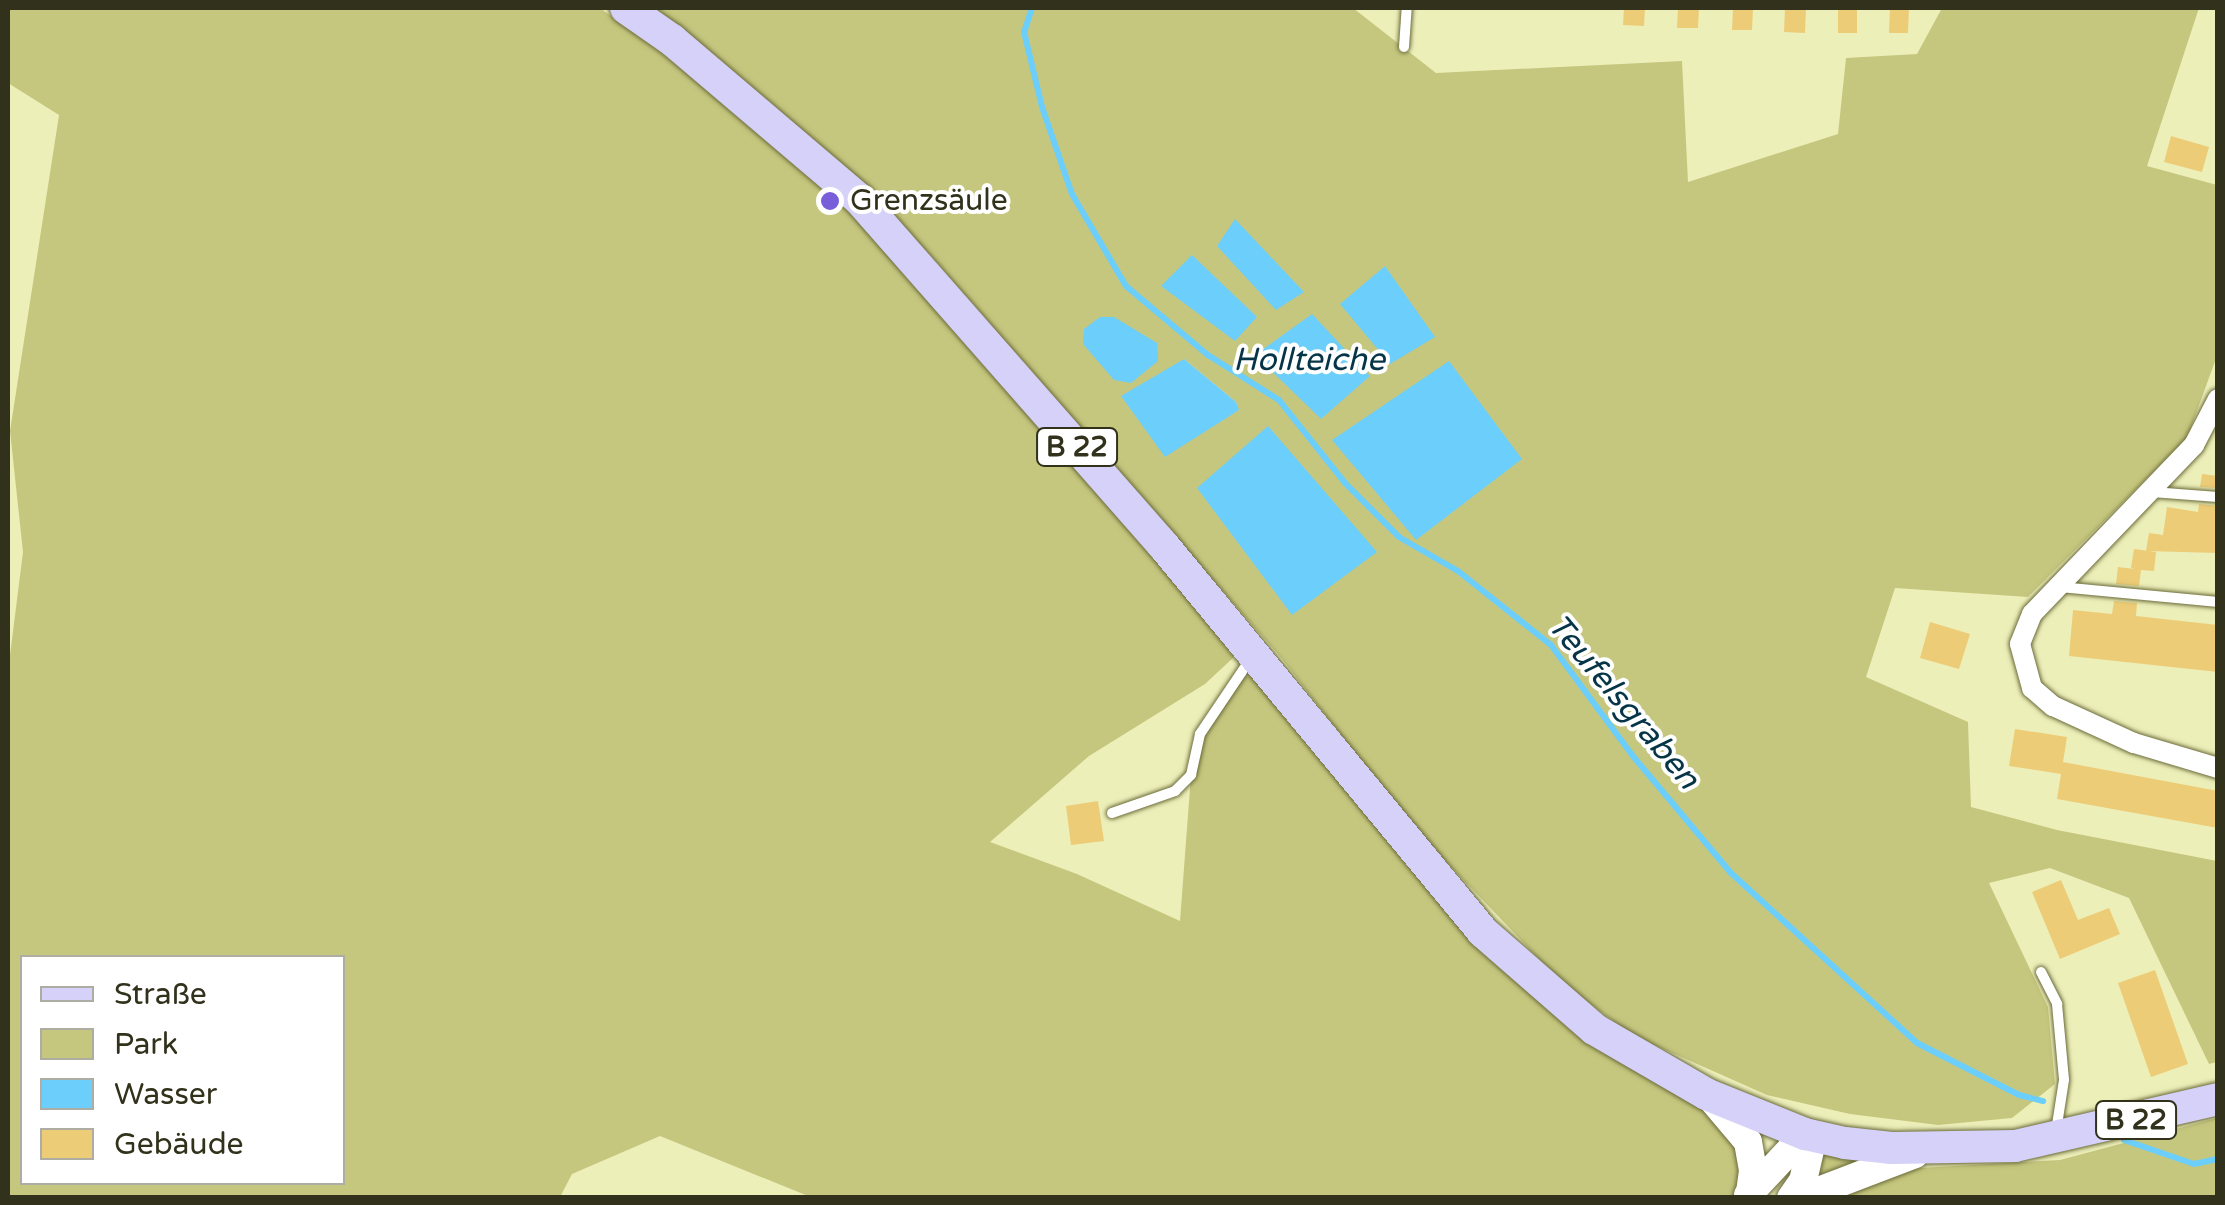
<!DOCTYPE html>
<html>
<head>
<meta charset="utf-8">
<style>
  body { margin:0 }
  #map { position:relative; width:2225px; height:1205px; overflow:hidden; background:#edefb9; font-family:"Varela Round",sans-serif }
  div>[style] { position:absolute }
  .green>* { inset:0; background:#c6c77e }
  .water>* { inset:0; background:#6ccefa }
  .stream>* { height:6px; margin:-3px; padding:0 3px; transform-origin:3px; border-radius:3px; background:#6ccefa }
  .building>* { inset:0; background:#edcc77 }
  .roads { filter:drop-shadow(0 0 2px #6a6b3a) drop-shadow(0 0 2px #6a6b3a) }
  .service>* { height:10px; margin:-5px; padding:0 5px; transform-origin:5px; border-radius:5px; background:#fff }
  .minor>* { height:20px; margin:-10px; padding:0 10px; transform-origin:10px; border-radius:10px; background:#fff }
  .secondary>* { height:28px; margin:-14px; padding:0 14px; transform-origin:14px; border-radius:14px; background:#fff }
  .primary>* { height:32px; margin:-16px; padding:0 16px; transform-origin:16px; border-radius:16px; background:#d6d1f8 }
  .dots>* { width:28px; height:28px; translate:-50% -50%; box-sizing:border-box; border:5px solid #fff; border-radius:50% }
  span { translate:-50% -50%; white-space:nowrap; text-align:center; line-height:1.15; -webkit-text-stroke:8px #fff; paint-order:stroke }
  .shield-label span { padding:2px 8px; background:#fff; border:2px solid; border-radius:8px; -webkit-text-stroke-width:0 }
  .shield-label { font-size:28px; color:#31311c; font-weight:700 }
  .poi-label { font-size:30px; color:#31311c }
  .left { translate:0 -50%; text-align:left }
  .water-label { font-size:32px; color:#063547; font-style:italic }
  .frame { position:absolute; inset:0; border:10px solid #31311c; pointer-events:none }
  .legend { position:absolute; left:20px; top:955px; width:325px; height:230px; box-sizing:border-box; background:#fff; border:2px solid #adada4; margin:0; padding:12px 18px; list-style:none; font-size:30px; color:#31311c }
  .legend li { display:flex; align-items:center; gap:20px; height:50px }
  .legend b { width:50px; border:2px solid #adada4 }
</style>
</head>
<body>
<div id="map">
  <div class="green">
    <i style="clip-path:polygon(evenodd,8px 8px,600px 8px,701px 82px,873px 226px,1130px 521px,1234px 657px,1205px 684px,1089px 756px,990px 842px,1077px 874px,1180px 921px,1191px 775px,1200px 734px,1219px 701px,1244px 677px,1257px 676px,1448px 909px,1717px 1115px,1739px 1141px,1740px 1187px,1732px 1198px,813px 1198px,660px 1136px,572px 1174px,560px 1197px,8px 1197px,8px 671px,23px 552px,10px 431px,59px 115px,8px 83px,8px 8px,22px 958px,342px 958px,342px 1182px,22px 1182px,22px 958px)"></i>
    <i style="clip-path:polygon(evenodd,649px 8px,1353px 8px,1436px 73px,1682px 61px,1688px 182px,1838px 134px,1846px 58px,1917px 54px,1942px 8px,2199px 8px,2147px 166px,2217px 185px,2217px 356px,2187px 438px,2028px 597px,1895px 588px,1866px 677px,1968px 722px,1971px 807px,2057px 830px,2217px 861px,2217px 1062px,2209px 1064px,2129px 898px,2050px 868px,1989px 883px,2048px 1007px,2055px 1084px,2012px 1118px,1938px 1125px,1850px 1114px,1767px 1095px,1634px 1036px,1562px 983px,1411px 825px,1283px 660px,933px 258px,870px 195px,649px 8px,1184px 359px,1236px 402px,1238px 410px,1165px 456px,1184px 359px)"></i>
    <i style="clip-path:polygon(2217px 1118px,2217px 1197px,1813px 1198px,1879px 1174px,1920px 1168px,2060px 1160px)"></i>
    <i style="clip-path:polygon(1819px 1147px,1866px 1158px,1813px 1183px)"></i>
  </div>
  <div class="water">
    <i style="clip-path:polygon(1235px 219px,1304px 292px,1276px 310px,1217px 246px)"></i>
    <i style="clip-path:polygon(1192px 255px,1257px 317px,1235px 341px,1161px 286px)"></i>
    <i style="clip-path:polygon(1385px 266px,1435px 337px,1390px 364px,1340px 304px)"></i>
    <i style="clip-path:polygon(1312px 314px,1370px 376px,1321px 419px,1255px 355px)"></i>
    <i style="clip-path:polygon(1100px 317px,1114px 317px,1157px 343px,1158px 361px,1131px 383px,1114px 380px,1083px 344px,1084px 329px)"></i>
    <i style="clip-path:polygon(1184px 359px,1236px 402px,1239px 410px,1165px 457px,1121px 396px)"></i>
    <i style="clip-path:polygon(1449px 361px,1522px 459px,1416px 540px,1332px 440px)"></i>
    <i style="clip-path:polygon(1268px 426px,1377px 552px,1292px 615px,1197px 488px)"></i>
  </div>
  <div class="stream">
    <i style="left:1032px;top:8px;width:25px;rotate:108deg"></i>
    <i style="left:1024px;top:32px;width:77px;rotate:76.5deg"></i>
    <i style="left:1042px;top:107px;width:92px;rotate:71deg"></i>
    <i style="left:1072px;top:194px;width:107px;rotate:59.6deg"></i>
    <i style="left:1126px;top:286px;width:107px;rotate:40.1deg"></i>
    <i style="left:1208px;top:355px;width:84px;rotate:32.4deg"></i>
    <i style="left:1279px;top:400px;width:106px;rotate:51.5deg"></i>
    <i style="left:1345px;top:483px;width:76px;rotate:45deg"></i>
    <i style="left:1399px;top:537px;width:68px;rotate:30deg"></i>
    <i style="left:1458px;top:571px;width:119px;rotate:38.5deg"></i>
    <i style="left:1551px;top:645px;width:137px;rotate:53.6deg"></i>
    <i style="left:1632px;top:755px;width:154px;rotate:50deg"></i>
    <i style="left:1731px;top:873px;width:252px;rotate:42.4deg"></i>
    <i style="left:1917px;top:1043px;width:114px;rotate:27deg"></i>
    <i style="left:2019px;top:1095px;width:25px;rotate:14deg"></i>
    <i style="left:2124px;top:1140px;width:74px;rotate:18.9deg"></i>
    <i style="left:2194px;top:1164px;width:25px;rotate:-12deg"></i>
  </div>
  <div class="building">
    <i style="clip-path:polygon(1624px 8px,1645px 8px,1644px 26px,1623px 25px)"></i>
    <i style="clip-path:polygon(1678px 8px,1699px 8px,1698px 28px,1677px 28px)"></i>
    <i style="clip-path:polygon(1733px 8px,1753px 8px,1752px 30px,1732px 30px)"></i>
    <i style="clip-path:polygon(1785px 8px,1806px 8px,1805px 33px,1784px 32px)"></i>
    <i style="clip-path:polygon(1838px 8px,1857px 8px,1857px 33px,1838px 33px)"></i>
    <i style="clip-path:polygon(1890px 8px,1909px 8px,1908px 33px,1889px 33px)"></i>
    <i style="clip-path:polygon(2171px 136px,2209px 147px,2202px 172px,2164px 162px)"></i>
    <i style="clip-path:polygon(2202px 474px,2218px 476px,2218px 488px,2200px 487px)"></i>
    <i style="clip-path:polygon(2199px 504px,2218px 506px,2218px 553px,2146px 551px,2149px 533px,2163px 535px,2167px 507px,2198px 512px)"></i>
    <i style="clip-path:polygon(2134px 549px,2156px 552px,2154px 571px,2141px 570px,2139px 586px,2116px 584px,2118px 567px,2135px 569px,2131px 568px)"></i>
    <i style="clip-path:polygon(2114px 601px,2137px 603px,2136px 616px,2218px 625px,2218px 672px,2069px 656px,2073px 610px,2112px 614px)"></i>
    <i style="clip-path:polygon(1930px 622px,1970px 634px,1959px 669px,1920px 658px)"></i>
    <i style="clip-path:polygon(2015px 729px,2067px 737px,2063px 762px,2218px 791px,2218px 828px,2057px 799px,2061px 774px,2009px 766px)"></i>
    <i style="clip-path:polygon(1098px 801px,1104px 841px,1071px 845px,1066px 806px)"></i>
    <i style="clip-path:polygon(2061px 880px,2078px 920px,2109px 908px,2120px 934px,2060px 959px,2032px 892px)"></i>
    <i style="clip-path:polygon(2155px 970px,2188px 1064px,2151px 1077px,2118px 983px)"></i>
  </div>
  <div class="roads">
    <div class="service">
      <i style="left:1404px;top:47px;width:39px;rotate:-86deg"></i>
      <i style="left:2152px;top:492px;width:66px;rotate:4.3deg"></i>
      <i style="left:2060px;top:587px;width:159px;rotate:5.4deg"></i>
      <i style="left:1112px;top:813px;width:67px;rotate:-19.2deg"></i>
      <i style="left:1175px;top:791px;width:23px;rotate:-45deg"></i>
      <i style="left:1191px;top:775px;width:42px;rotate:-77.6deg"></i>
      <i style="left:1200px;top:734px;width:92px;rotate:-56.1deg"></i>
      <i style="left:2041px;top:972px;width:36px;rotate:63deg"></i>
      <i style="left:2057px;top:1004px;width:76px;rotate:84.7deg"></i>
      <i style="left:2064px;top:1080px;width:52px;rotate:98.9deg"></i>
    </div>
    <div class="minor">
      <i style="left:2218px;top:399px;width:52px;rotate:117.6deg"></i>
      <i style="left:2194px;top:445px;width:234px;rotate:133.8deg"></i>
      <i style="left:2032px;top:614px;width:32px;rotate:112deg"></i>
      <i style="left:2020px;top:644px;width:46px;rotate:74.7deg"></i>
      <i style="left:2032px;top:688px;width:28px;rotate:41deg"></i>
      <i style="left:2053px;top:706px;width:89px;rotate:24.6deg"></i>
      <i style="left:2134px;top:743px;width:88px;rotate:16.6deg"></i>
    </div>
    <div class="secondary">
      <i style="left:1711px;top:1098px;width:57px;rotate:49.9deg"></i>
      <i style="left:1748px;top:1142px;width:29px;rotate:80deg"></i>
      <i style="left:1753px;top:1171px;width:21px;rotate:98deg"></i>
      <i style="left:1748px;top:1195px;width:83px;rotate:-46.9deg"></i>
      <i style="left:1791px;top:1198px;width:21px;rotate:-55deg"></i>
      <i style="left:1803px;top:1181px;width:45px;rotate:-77.2deg"></i>
      <i style="left:1800px;top:1198px;width:123px;rotate:-20.9deg"></i>
    </div>
    <div class="primary">
      <i style="left:626px;top:8px;width:56px;rotate:34.8deg"></i>
      <i style="left:672px;top:40px;width:245px;rotate:40.4deg"></i>
      <i style="left:859px;top:199px;width:461px;rotate:48.7deg"></i>
      <i style="left:1163px;top:545px;width:502px;rotate:50.41deg"></i>
      <i style="left:1483px;top:932px;width:147px;rotate:41.1deg"></i>
      <i style="left:1594px;top:1029px;width:129px;rotate:30.1deg"></i>
      <i style="left:1706px;top:1094px;width:107px;rotate:22deg"></i>
      <i style="left:1805px;top:1134px;width:41px;rotate:12.7deg"></i>
      <i style="left:1845px;top:1143px;width:47px;rotate:6.1deg"></i>
      <i style="left:1892px;top:1148px;width:123px;rotate:-0.9deg"></i>
      <i style="left:2015px;top:1146px;width:208px;rotate:-13deg"></i>
    </div>
  </div>
  <div class="dots">
    <i style="left:830px;top:201px;background:#785fd9"></i>
  </div>
  <div class="shield-label">
    <span style="left:1077px;top:447px">B 22</span>
    <span style="left:2136px;top:1120px">B 22</span>
  </div>
  <div class="poi-label">
    <span class="left" style="left:850px;top:201px">Grenzsäule</span>
  </div>
  <div class="water-label">
    <span style="left:1309px;top:360px">Hollteiche</span>
    <span style="left:1623px;top:702px;rotate:50deg">Teufelsgraben</span>
  </div>
  <div class="frame"></div>
  <ul class="legend">
  <li><b style="height:12px;background:#d6d1f8"></b>Straße</li>
  <li><b style="height:28px;background:#c6c77e"></b>Park</li>
  <li><b style="height:28px;background:#6ccefa"></b>Wasser</li>
  <li><b style="height:28px;background:#edcc77"></b>Gebäude</li>
  </ul>
</div>
</body>
</html>
